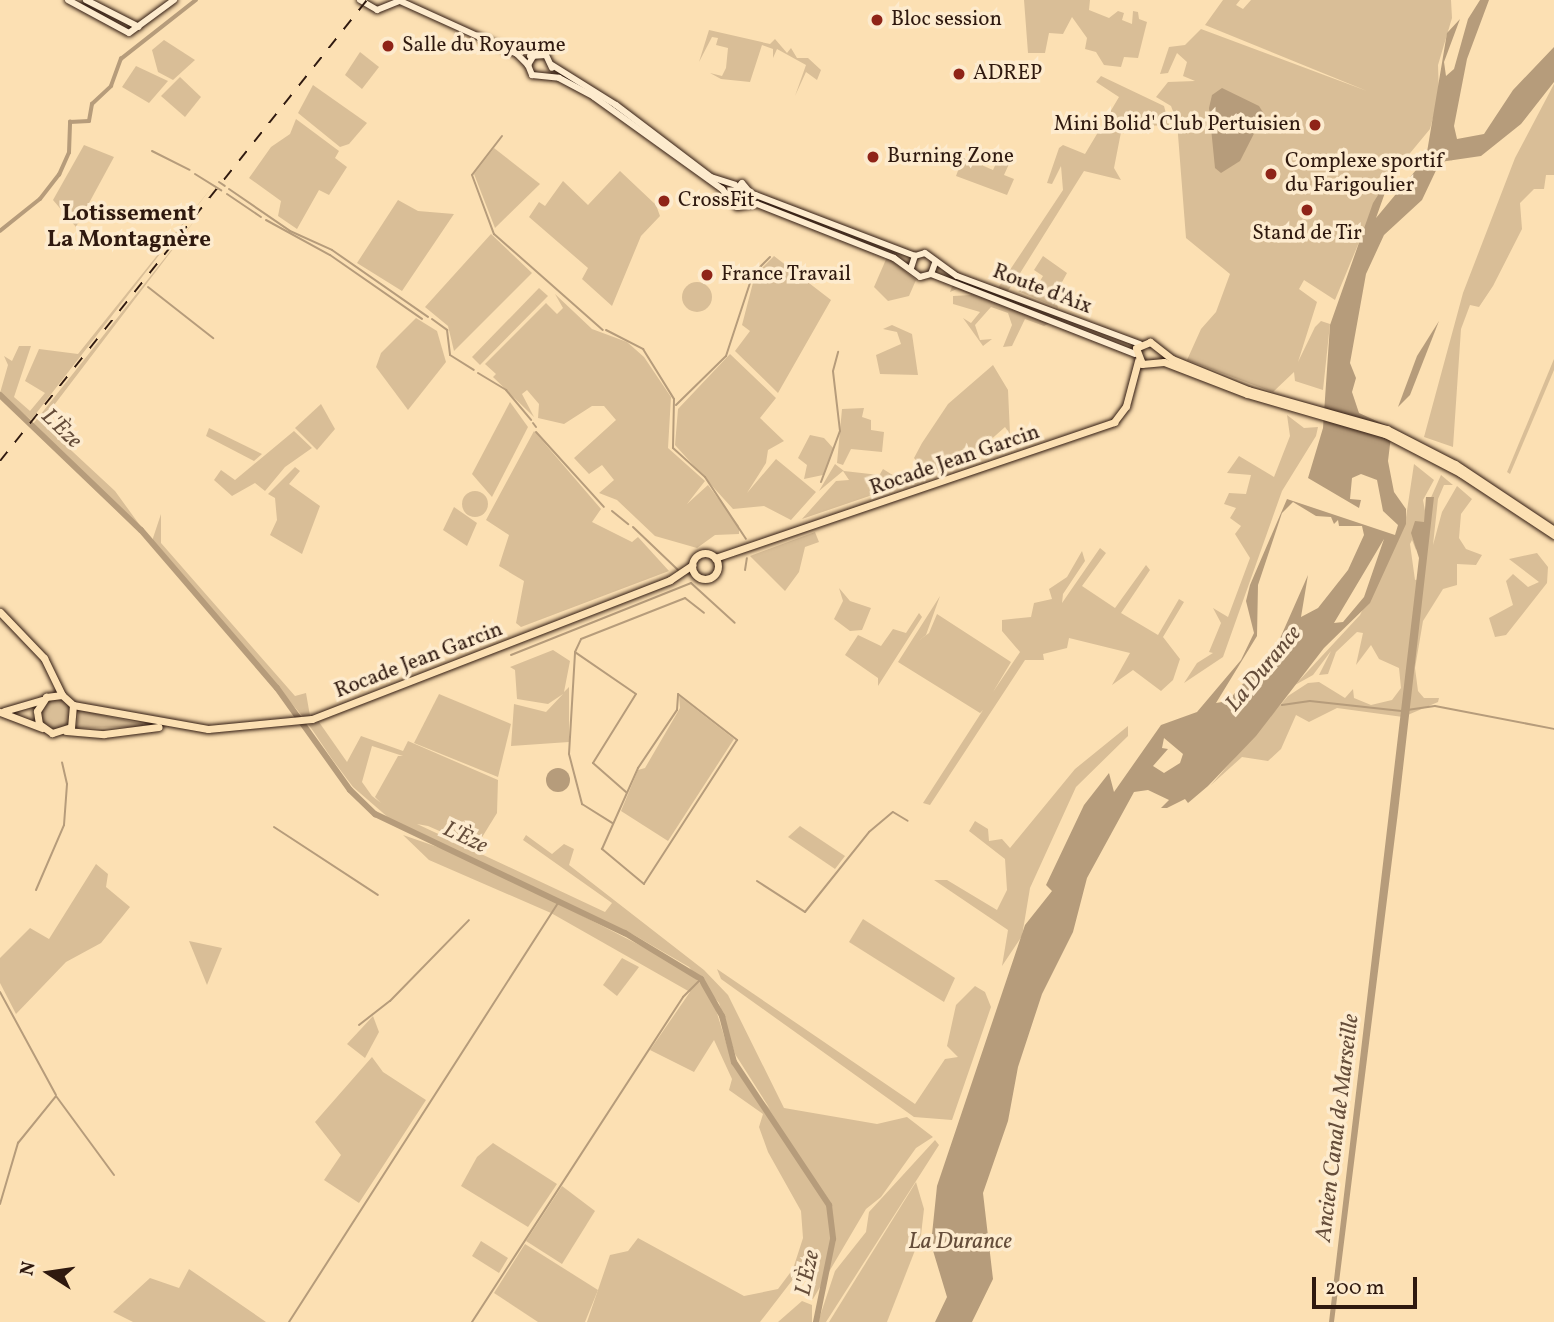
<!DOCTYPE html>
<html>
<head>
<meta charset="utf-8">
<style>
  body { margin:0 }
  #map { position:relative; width:1554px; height:1322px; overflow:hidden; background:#fce0b3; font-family:Vollkorn,serif }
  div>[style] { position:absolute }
  .green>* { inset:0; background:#d9be97 }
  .round { border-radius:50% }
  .water>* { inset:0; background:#b69c7b }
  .stream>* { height:2px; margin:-1px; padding:0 1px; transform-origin:1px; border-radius:1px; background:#b69c7b }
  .canal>* { height:3.5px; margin:-1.75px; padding:0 1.75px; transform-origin:1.75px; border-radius:1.75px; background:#b69c7b }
  .river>* { height:6px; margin:-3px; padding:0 3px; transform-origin:3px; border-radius:3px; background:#b69c7b }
  .roads { filter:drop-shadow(0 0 2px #2f190f) drop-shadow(0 0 2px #2f190f) }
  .secondary>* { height:6px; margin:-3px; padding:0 3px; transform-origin:3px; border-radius:3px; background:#fdebce }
  .primary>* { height:7px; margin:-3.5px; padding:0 3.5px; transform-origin:3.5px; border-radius:3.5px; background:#fce0b3 }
  .primary>.ring { margin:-3.5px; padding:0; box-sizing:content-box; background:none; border:7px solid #fce0b3; border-radius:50% }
  .rail>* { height:2px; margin-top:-1px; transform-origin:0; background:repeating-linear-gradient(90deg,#2f190f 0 12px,transparent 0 24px) }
  .dots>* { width:19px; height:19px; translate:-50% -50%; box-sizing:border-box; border:4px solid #fdebce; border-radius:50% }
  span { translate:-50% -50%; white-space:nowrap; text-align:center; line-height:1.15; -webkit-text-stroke:7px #fdebce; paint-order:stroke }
  .poi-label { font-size:21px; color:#2f190f }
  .left { translate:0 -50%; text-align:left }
  .right { translate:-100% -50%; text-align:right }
  .street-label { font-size:21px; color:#2f190f }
  .neighbourhood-label { font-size:23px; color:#2f190f; font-weight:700 }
  .water-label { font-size:23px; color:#654d3a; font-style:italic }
  .north { position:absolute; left:14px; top:1238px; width:70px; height:70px; -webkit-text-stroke:5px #fdebce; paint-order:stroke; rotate:282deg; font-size:19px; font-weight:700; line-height:28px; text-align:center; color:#2f190f }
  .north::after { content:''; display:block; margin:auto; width:24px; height:32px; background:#2f190f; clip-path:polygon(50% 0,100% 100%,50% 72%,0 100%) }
  .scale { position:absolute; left:1312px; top:1277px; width:105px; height:32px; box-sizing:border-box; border:4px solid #2f190f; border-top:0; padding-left:9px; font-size:21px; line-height:24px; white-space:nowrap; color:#2f190f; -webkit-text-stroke:5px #fdebce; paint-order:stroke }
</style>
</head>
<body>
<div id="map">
  <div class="green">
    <i style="clip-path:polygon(1024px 0,1090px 0,1089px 10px,1109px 18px,1118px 11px,1124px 13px,1122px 20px,1132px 24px,1133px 11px,1138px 12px,1139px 19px,1147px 22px,1138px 58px,1124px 57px,1121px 67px,1104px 65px,1096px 52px,1085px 49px,1087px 38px,1072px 17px,1063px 34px,1049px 33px,1045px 53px,1028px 53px)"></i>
    <i style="clip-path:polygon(1223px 0,1240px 0,1236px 5px,1243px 9px,1251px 0,1451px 0,1452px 18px,1438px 65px,1439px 96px,1430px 129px,1382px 187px,1335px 300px,1304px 280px,1299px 289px,1317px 302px,1298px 362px,1315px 327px,1321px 321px,1330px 324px,1323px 390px,1295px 381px,1294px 372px,1273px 392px,1187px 360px,1201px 329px,1216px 312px,1230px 274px,1186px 238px,1177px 122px,1171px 106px,1156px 97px,1168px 82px,1195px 81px,1183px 76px,1187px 62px,1177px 53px,1168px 73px,1160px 74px,1169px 47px,1185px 45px,1201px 29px,1367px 91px,1205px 25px)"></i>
    <i style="clip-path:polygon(709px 30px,770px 44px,775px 39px,787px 53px,791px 48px,797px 58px,808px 58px,821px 70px,817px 80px,806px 72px,795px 96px,806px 65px,777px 49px,773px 58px,773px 49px,762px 45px,750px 82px,721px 79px,710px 73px,722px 76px,726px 68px,728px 48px,716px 45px,718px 38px,712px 37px,699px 62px)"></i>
    <i style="clip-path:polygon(164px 40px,195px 60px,173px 80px,158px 72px,152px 50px)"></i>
    <i style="clip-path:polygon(360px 52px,379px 67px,362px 89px,345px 75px)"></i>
    <i style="clip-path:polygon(136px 66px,168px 81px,149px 103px,122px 87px)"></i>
    <i style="clip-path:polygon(1101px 76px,1164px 106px,1169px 125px,1122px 127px,1114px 168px,1121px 180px,1084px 171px,1017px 278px,1007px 292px,998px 288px,1063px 190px,1061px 166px,1052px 184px,1047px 183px,1059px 148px,1063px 145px,1085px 154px,1119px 97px,1096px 82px)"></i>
    <i style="clip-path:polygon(180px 77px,201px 97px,185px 117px,161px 96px)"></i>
    <i style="clip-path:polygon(1554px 84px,1554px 175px,1546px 175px,1544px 189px,1534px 189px,1520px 203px,1522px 229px,1493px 286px,1479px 307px,1470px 305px,1461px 329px,1453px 447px,1424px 437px,1463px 293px,1515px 158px)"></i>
    <i style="clip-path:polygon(313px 85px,367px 123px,349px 144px,340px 147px,298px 113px)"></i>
    <i style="clip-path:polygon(296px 119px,339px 151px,335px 158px,347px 167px,329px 195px,319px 190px,297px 229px,278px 216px,281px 201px,249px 178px,271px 147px,290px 134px)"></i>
    <i style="clip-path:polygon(84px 145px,114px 157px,76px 227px,53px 200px)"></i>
    <i style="clip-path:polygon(494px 148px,540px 184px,495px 228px,474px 174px)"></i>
    <i style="clip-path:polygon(963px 157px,993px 170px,998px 159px,1009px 164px,1004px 175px,1014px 179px,1007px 195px,956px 176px)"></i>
    <i style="clip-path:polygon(620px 171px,656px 205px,660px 216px,641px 236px,612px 306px,582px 279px,588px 268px,529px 217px,539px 202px,545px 206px,563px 181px,588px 205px)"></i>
    <i style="clip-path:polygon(212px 187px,31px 420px,0 393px,8px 365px,4px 356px,12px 361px,19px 346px,31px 346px,14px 397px,30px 411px,45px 393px,25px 381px,39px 349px,78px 354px)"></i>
    <i style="clip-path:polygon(398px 200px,418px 211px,454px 214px,402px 291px,357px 263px)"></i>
    <i style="clip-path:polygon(199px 215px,45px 417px,59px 439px,115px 491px,147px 535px,33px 424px)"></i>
    <i style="clip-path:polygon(491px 234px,532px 273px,454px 351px,448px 326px,425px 307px)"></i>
    <i style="clip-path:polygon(774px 256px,831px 300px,778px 393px,735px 351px,750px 331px,742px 325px,755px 275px)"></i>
    <i style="clip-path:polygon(1043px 256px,1067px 273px,1055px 295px,1058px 308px,1018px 291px,1037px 286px,1043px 276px,1034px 270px)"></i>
    <i style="clip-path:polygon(887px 257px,916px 280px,909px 296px,888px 301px,874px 287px)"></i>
    <i class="round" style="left:682px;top:282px;width:30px;height:30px"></i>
    <i style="clip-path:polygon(953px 284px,1052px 322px,1044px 326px,1025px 319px,1012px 346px,1003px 347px,1012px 325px,1008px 313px,991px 307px,975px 325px,980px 340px,992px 339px,983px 346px,963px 318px,971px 323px,980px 312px,953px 304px,953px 296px,971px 295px,957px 289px,950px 292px)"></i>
    <i style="clip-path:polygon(539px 288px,548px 296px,480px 365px,472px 357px)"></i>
    <i style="clip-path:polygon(555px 294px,592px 329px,627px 342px,644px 357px,671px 397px,668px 448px,705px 481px,687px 504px,708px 485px,739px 526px,739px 534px,715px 535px,697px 548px,655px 536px,617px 500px,599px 493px,614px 480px,602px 465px,589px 474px,574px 458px,616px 420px,604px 406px,592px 406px,564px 424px,538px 418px,539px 404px,527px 390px,522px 394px,534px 417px,493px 377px,496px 374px,485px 364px,546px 303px,557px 314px,563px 308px)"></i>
    <i style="clip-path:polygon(416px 318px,437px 331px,446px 362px,408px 410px,376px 367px,381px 353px)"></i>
    <i style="clip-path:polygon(892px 325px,912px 334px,918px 375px,880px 374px,876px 355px,901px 344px,897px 332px,883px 329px)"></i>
    <i style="clip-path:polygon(730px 354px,776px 398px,760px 418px,784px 441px,768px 450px,766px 463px,747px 493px,776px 459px,816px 492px,791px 520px,764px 506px,733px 509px,675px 445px,678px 409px)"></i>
    <i style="clip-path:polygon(1554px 359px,1554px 370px,1510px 474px,1507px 472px)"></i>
    <i style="clip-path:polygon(993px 365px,1008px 390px,1010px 434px,1005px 427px,977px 452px,980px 458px,929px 476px,914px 458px,922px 443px,948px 404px)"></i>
    <i style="clip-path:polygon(510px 402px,528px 427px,492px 497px,472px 474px)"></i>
    <i style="clip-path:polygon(321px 404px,335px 429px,317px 450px,295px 428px)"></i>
    <i style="clip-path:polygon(864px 408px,862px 417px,871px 420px,871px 430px,884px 432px,882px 452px,851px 449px,843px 465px,837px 463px,842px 409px)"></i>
    <i style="clip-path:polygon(1287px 415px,1304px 428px,1318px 427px,1316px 436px,1282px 491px,1223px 657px,1184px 683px,1197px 663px,1213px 653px,1209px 652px,1221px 623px,1213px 608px,1228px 617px,1250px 558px,1235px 534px,1241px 526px,1230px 518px,1236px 508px,1224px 504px,1229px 493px,1246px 494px,1251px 475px,1227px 473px,1239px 456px,1274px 477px,1290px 436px)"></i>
    <i style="clip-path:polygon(209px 428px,262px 454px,254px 461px,206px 436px)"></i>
    <i style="clip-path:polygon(294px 431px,312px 448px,285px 467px,265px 491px,255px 483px,232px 496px,214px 480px,221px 470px,235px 480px)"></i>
    <i style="clip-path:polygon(534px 431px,601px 509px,592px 522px,632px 542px,638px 537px,669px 571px,521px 627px,516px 623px,524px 581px,499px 566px,509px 535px,486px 520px)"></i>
    <i style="clip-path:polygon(810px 435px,824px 438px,834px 449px,823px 475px,804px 479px,807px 465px,798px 458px)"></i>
    <i style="clip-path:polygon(835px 464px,844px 471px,879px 475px,876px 481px,883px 469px,899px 479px,890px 489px,802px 519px,836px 481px,849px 480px,843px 471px,819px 491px)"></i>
    <i style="clip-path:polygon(1414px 464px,1434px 480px,1423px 500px,1426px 516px,1416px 550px,1412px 540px,1410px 544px,1415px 580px,1420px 579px,1429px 502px,1441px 475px,1453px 485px,1444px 485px,1438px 499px,1433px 545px,1442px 512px,1457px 486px,1472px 499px,1461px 514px,1459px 538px,1466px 549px,1482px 555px,1476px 565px,1457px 564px,1457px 585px,1443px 589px,1423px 621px,1415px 668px,1418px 691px,1424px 698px,1439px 698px,1438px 702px,1403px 717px,1337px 708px,1309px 722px,1296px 715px,1281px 749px,1268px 761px,1242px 757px,1211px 785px,1288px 696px,1308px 683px,1319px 682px,1345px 698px,1353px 689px,1354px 698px,1371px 705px,1392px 700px,1401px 688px,1399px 668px,1379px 659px,1371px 645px,1356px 665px,1363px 633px,1357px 632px,1336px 652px,1328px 674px,1319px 675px,1331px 651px,1313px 675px,1295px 685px,1360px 615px,1405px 524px)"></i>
    <i style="clip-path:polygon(295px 467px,300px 471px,289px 484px,320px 506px,302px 554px,270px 535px,277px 520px,275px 498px,268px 494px)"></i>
    <i class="round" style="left:462px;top:491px;width:26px;height:26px"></i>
    <i style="clip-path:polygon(454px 507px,477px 523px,467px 546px,443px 530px)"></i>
    <i style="clip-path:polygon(161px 514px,161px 543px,295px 696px,306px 693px,310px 716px,304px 718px,152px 541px)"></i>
    <i style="clip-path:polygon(815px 532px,819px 542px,805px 547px,799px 572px,785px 591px,750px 556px)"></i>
    <i style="clip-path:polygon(1100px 548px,1106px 553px,1082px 586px,1115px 608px,1146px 565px,1150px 570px,1121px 613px,1158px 635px,1179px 599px,1184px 602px,1163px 637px,1180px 659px,1173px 680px,1161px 691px,1133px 670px,1112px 685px,1130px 653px,1069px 638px,1067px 648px,1043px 654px,1044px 660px,1025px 660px,930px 805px,923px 803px,983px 710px,980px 713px,898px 662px,940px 596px,926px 635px,917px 642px,929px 633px,937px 614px,1011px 662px,993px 692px,1020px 652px,1002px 631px,1002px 620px,1031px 617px,1034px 603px,1052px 599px,1049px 589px,1067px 577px,1082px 551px,1085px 561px,1063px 594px,1062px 603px)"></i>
    <i style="clip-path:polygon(1537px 553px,1548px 567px,1547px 583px,1506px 635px,1495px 637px,1489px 618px,1513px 605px,1506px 581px,1513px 574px,1528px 587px,1539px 582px,1509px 559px)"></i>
    <i style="clip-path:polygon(839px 588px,850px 601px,871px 608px,862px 630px,850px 631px,834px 619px,843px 601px)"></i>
    <i style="clip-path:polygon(919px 613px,922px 617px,878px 686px,878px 678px,845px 655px,858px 635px,881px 646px,893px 629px,906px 633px)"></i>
    <i style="clip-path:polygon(553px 650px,570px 661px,564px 692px,569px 687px,569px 742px,511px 746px,514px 704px,546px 712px,563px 694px,548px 704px,517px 699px,515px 670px,510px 667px)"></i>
    <i style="clip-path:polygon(439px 694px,511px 724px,498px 777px,414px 743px)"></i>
    <i style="clip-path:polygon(679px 696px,734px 739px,668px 841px,621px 811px,638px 770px,645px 768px,680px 708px)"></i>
    <i class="round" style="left:41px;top:699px;width:30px;height:30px"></i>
    <i style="clip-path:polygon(79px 710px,143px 724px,142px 727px,76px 728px)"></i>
    <i style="clip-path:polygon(evenodd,319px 722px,347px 762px,361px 736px,403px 751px,408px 741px,498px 780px,497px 813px,476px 847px,428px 826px,417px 824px,605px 912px,612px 903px,523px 840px,526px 835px,552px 854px,564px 844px,574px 849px,569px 865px,704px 970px,728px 995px,784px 1108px,877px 1124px,907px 1117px,933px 1137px,916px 1148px,881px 1197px,866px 1209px,813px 1299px,807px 1297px,812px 1264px,804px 1265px,760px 1322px,587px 1322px,610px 1255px,628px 1251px,638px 1238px,744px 1296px,778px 1289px,793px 1269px,803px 1238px,801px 1211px,768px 1152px,759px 1127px,763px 1114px,729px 1090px,732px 1079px,714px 1040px,694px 1072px,650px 1050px,690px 992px,551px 913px,429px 860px,403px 835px,472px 859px,688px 970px,712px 997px,733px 1065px,770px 1109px,735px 1054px,719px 1003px,689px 967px,634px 935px,390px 819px,353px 787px,332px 759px,309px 725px,319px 722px,372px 746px,403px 756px,398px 756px,375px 797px,381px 803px,372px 796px,362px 782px,372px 746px)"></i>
    <i style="clip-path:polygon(1128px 726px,1128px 736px,1076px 787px,1030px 888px,1022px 936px,1002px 966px,1008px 930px,934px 880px,947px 880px,997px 910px,1007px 890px,1005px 859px,969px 831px,975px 821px,988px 829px,989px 841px,1002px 839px,1010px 848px,1075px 769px)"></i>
    <i style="clip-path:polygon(800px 826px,845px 856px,835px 869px,788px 837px)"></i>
    <i style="clip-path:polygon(96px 864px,108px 874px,106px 887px,130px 907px,101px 943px,66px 962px,16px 1014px,0 983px,0 958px,30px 928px,49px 939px)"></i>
    <i style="clip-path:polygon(863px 919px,955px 978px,944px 1002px,849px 942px)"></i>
    <i style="clip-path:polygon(189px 941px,222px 948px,207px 985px)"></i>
    <i style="clip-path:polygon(622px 958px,639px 967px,617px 996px,603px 985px)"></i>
    <i style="clip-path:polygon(717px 969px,915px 1104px,945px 1059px,958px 1057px,947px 1046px,956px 1005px,975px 986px,985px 992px,991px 1007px,952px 1120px,914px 1117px,721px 979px)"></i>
    <i style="clip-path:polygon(373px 1016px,379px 1032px,365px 1058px,347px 1044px)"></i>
    <i style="clip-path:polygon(372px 1057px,383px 1072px,426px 1100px,359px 1203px,324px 1180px,341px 1155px,315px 1122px)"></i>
    <i style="clip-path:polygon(935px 1140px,939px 1145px,826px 1322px,818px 1322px,835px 1271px,866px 1232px,869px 1212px)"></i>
    <i style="clip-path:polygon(493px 1143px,557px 1184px,528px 1227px,461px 1186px,477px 1157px)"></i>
    <i style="clip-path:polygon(916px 1182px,924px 1209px,921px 1235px,887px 1322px,829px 1322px)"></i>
    <i style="clip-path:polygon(562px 1186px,595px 1211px,562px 1264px,526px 1241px)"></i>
    <i style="clip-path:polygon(481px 1241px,508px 1258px,499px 1273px,472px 1256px)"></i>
    <i style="clip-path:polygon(525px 1244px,598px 1290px,585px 1322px,538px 1322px,494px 1293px)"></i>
    <i style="clip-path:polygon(189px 1269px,266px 1322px,133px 1322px,113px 1312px,150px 1278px,179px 1288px)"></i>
    <i style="clip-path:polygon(802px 1301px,812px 1305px,812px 1322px,778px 1322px)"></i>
  </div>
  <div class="water">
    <i style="clip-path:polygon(evenodd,1480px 0,1489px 0,1467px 59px,1454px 126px,1457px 139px,1484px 134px,1513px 90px,1554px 47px,1554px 82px,1521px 124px,1481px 156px,1440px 162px,1422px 200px,1384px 235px,1366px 274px,1350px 363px,1356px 378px,1352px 392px,1359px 413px,1392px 428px,1388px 461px,1394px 492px,1406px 509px,1406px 524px,1370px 603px,1324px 648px,1256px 736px,1208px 786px,1188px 803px,1185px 799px,1167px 808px,1161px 808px,1169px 800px,1148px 790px,1134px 792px,1087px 878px,1073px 932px,1042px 994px,1018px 1067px,1008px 1121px,983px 1193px,993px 1279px,972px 1322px,935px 1322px,947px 1297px,931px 1244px,937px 1186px,1025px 925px,1052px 891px,1046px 885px,1084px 805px,1109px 773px,1114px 792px,1161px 725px,1197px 712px,1241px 660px,1254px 633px,1246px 601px,1250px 585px,1287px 499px,1395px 535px,1398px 525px,1383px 511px,1377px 480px,1361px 474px,1352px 478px,1350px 499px,1361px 500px,1359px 508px,1308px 478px,1323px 428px,1330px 325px,1373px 203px,1392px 173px,1376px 218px,1426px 158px,1447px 33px,1460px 19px,1444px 62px,1446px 76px,1454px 69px,1468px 19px,1480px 0,1293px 502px,1316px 516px,1331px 517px,1334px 524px,1338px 520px,1339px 526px,1362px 526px,1364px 535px,1348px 570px,1318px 608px,1301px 617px,1308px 575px,1278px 643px,1228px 701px,1216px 703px,1257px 636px,1258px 585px,1282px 513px,1293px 502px,1480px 0,1384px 539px,1364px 597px,1343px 622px,1334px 623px,1384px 539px,1480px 0,1164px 738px,1183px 754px,1180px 763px,1164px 773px,1153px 766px,1168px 749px,1162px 748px,1164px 738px)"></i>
    <i style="clip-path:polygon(1222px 88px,1259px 106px,1264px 114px,1240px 161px,1221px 173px,1215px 168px,1209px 108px,1212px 95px)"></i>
    <i style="clip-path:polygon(1439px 321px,1410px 395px,1398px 407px,1417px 356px)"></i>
    <i style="clip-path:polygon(1426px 497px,1434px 497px,1398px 812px,1334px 1322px,1329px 1322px,1419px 558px,1411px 533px,1415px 521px,1424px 522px)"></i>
    <i class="round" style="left:546px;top:768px;width:24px;height:24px"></i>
  </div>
  <div class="stream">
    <i style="left:502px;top:136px;width:49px;rotate:127.6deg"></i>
    <i style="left:472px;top:175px;width:63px;rotate:69.6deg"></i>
    <i style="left:494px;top:234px;width:145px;rotate:41.4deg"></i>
    <i style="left:152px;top:151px;width:42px;rotate:26.6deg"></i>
    <i style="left:195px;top:174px;width:31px;rotate:32deg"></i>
    <i style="left:219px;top:182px;width:7px;rotate:34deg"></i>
    <i style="left:229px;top:189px;width:74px;rotate:34.5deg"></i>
    <i style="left:290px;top:231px;width:46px;rotate:24.3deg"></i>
    <i style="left:332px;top:250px;width:117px;rotate:34.9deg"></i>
    <i style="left:227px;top:194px;width:41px;rotate:34.1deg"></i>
    <i style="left:266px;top:220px;width:73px;rotate:28.7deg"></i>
    <i style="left:330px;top:255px;width:112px;rotate:34.8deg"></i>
    <i style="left:148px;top:287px;width:83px;rotate:38.1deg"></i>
    <i style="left:432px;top:319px;width:19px;rotate:36deg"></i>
    <i style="left:447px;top:330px;width:25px;rotate:83deg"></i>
    <i style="left:450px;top:355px;width:28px;rotate:32deg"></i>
    <i style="left:606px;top:330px;width:42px;rotate:27.2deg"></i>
    <i style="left:643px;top:349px;width:59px;rotate:58.2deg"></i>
    <i style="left:674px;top:399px;width:49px;rotate:91.2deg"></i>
    <i style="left:673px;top:448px;width:43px;rotate:42.2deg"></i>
    <i style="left:705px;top:477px;width:74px;rotate:56.5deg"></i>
    <i style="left:478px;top:373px;width:33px;rotate:31deg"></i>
    <i style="left:506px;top:390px;width:39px;rotate:50deg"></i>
    <i style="left:676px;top:405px;width:70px;rotate:-44.4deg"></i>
    <i style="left:726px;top:356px;width:86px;rotate:-71.8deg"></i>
    <i style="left:753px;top:274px;width:24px;rotate:-45deg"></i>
    <i style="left:533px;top:423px;width:5px;rotate:53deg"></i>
    <i style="left:536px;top:432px;width:101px;rotate:47.8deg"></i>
    <i style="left:821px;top:482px;width:54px;rotate:-69.6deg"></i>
    <i style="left:840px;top:431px;width:60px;rotate:-96.7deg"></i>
    <i style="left:833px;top:371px;width:20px;rotate:-75deg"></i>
    <i style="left:612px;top:511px;width:21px;rotate:39deg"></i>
    <i style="left:633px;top:527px;width:62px;rotate:43.7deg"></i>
    <i style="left:745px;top:570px;width:12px;rotate:-81deg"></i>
    <i style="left:575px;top:653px;width:101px;rotate:93.4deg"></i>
    <i style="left:569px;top:754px;width:52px;rotate:75.4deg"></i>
    <i style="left:582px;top:804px;width:36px;rotate:32deg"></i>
    <i style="left:511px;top:655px;width:194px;rotate:-21.8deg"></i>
    <i style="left:691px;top:583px;width:59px;rotate:42.3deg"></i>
    <i style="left:678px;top:694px;width:75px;rotate:37.9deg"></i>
    <i style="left:737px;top:740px;width:171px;rotate:122.9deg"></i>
    <i style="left:644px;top:884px;width:55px;rotate:-140.2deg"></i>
    <i style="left:602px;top:849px;width:89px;rotate:-66deg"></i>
    <i style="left:638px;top:768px;width:70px;rotate:-56.1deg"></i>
    <i style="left:677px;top:710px;width:16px;rotate:-86deg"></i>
    <i style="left:1282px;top:705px;width:28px;rotate:-8deg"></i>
    <i style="left:1310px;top:701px;width:92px;rotate:6.3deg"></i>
    <i style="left:1407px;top:710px;width:28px;rotate:-8deg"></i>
    <i style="left:1435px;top:706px;width:121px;rotate:10.9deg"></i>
    <i style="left:626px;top:792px;width:44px;rotate:-138.7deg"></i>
    <i style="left:593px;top:763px;width:81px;rotate:-58.1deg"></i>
    <i style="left:636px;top:694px;width:74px;rotate:-145.5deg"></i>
    <i style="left:575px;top:652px;width:14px;rotate:-65deg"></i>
    <i style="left:581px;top:639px;width:112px;rotate:-21.5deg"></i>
    <i style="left:685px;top:598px;width:24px;rotate:38deg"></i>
    <i style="left:274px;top:827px;width:124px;rotate:33.2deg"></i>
    <i style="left:757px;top:881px;width:57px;rotate:32.9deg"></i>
    <i style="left:805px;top:912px;width:102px;rotate:-51.3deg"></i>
    <i style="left:869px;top:832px;width:31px;rotate:-40deg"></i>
    <i style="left:893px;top:812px;width:17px;rotate:31deg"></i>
    <i style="left:36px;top:890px;width:71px;rotate:-66.7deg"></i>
    <i style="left:64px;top:825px;width:41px;rotate:-85.8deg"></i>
    <i style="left:67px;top:784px;width:22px;rotate:-103deg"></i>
    <i style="left:0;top:992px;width:117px;rotate:61.5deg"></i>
    <i style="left:359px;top:1025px;width:39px;rotate:-38deg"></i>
    <i style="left:390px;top:1001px;width:113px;rotate:-45.7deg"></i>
    <i style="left:0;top:1204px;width:64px;rotate:-73.6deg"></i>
    <i style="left:18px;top:1143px;width:60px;rotate:-51deg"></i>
    <i style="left:56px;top:1096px;width:98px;rotate:53.7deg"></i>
    <i style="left:289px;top:1322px;width:498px;rotate:-57.3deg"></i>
    <i style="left:472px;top:1322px;width:387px;rotate:-57deg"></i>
    <i style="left:683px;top:997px;width:25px;rotate:-45deg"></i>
  </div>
  <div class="canal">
    <i style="left:0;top:231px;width:51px;rotate:-38.7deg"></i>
    <i style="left:40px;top:199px;width:31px;rotate:-52deg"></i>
    <i style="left:59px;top:175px;width:24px;rotate:-66deg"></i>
    <i style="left:69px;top:153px;width:31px;rotate:-88deg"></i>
    <i style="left:70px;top:122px;width:19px;rotate:-3deg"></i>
    <i style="left:89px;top:121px;width:17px;rotate:-80deg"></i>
    <i style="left:92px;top:104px;width:26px;rotate:-43deg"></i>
    <i style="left:111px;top:86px;width:29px;rotate:-70deg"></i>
    <i style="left:121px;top:59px;width:95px;rotate:-38.2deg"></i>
  </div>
  <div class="river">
    <i style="left:0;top:395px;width:195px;rotate:43.8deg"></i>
    <i style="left:141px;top:530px;width:208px;rotate:49.3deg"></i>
    <i style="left:277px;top:688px;width:125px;rotate:54.4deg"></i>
    <i style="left:350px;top:790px;width:35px;rotate:44deg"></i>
    <i style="left:375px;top:814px;width:277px;rotate:25.5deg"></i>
    <i style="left:625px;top:933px;width:89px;rotate:31.2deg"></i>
    <i style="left:701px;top:979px;width:43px;rotate:60.4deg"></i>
    <i style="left:722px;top:1016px;width:48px;rotate:75.4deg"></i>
    <i style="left:734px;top:1062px;width:172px;rotate:56.4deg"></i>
    <i style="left:829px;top:1205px;width:34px;rotate:83deg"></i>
    <i style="left:833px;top:1239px;width:85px;rotate:101.6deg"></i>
  </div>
  <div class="roads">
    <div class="secondary">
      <i style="left:68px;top:0;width:69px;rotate:28.4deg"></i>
      <i style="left:129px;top:33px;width:56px;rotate:-36.3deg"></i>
      <i style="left:86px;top:0;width:59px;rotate:27deg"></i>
      <i style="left:360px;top:0;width:20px;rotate:30deg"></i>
      <i style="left:377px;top:10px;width:24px;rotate:-22deg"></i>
      <i style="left:398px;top:0;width:131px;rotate:24.4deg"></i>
      <i style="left:517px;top:54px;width:16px;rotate:45deg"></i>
      <i style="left:534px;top:55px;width:12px;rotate:121deg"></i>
      <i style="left:528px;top:65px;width:11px;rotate:68deg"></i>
      <i style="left:532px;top:75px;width:27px;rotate:6deg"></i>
      <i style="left:559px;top:78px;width:40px;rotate:28deg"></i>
      <i style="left:594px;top:97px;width:158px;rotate:35.7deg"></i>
      <i style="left:722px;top:189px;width:23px;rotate:50deg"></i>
      <i style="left:737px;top:207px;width:20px;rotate:-9deg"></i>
      <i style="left:757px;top:204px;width:147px;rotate:21.5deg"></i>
      <i style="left:894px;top:258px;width:32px;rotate:36deg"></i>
      <i style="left:920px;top:277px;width:11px;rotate:-15deg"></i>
      <i style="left:931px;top:274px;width:12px;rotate:-70deg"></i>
      <i style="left:530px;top:56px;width:16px;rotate:-4deg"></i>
      <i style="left:546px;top:55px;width:14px;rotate:65deg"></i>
      <i style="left:552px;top:65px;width:75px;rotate:32deg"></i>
      <i style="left:616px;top:105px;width:119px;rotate:37.2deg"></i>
      <i style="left:711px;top:177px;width:25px;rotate:18deg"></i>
      <i style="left:753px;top:194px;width:173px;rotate:20.9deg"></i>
      <i style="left:729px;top:197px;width:19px;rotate:-47deg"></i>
      <i style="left:742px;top:183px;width:17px;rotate:50deg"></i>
      <i style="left:911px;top:268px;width:13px;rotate:-72deg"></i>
      <i style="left:915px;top:256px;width:10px;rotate:-17deg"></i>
      <i style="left:925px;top:253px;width:39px;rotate:36deg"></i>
      <i style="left:957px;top:276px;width:195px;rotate:20.4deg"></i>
      <i style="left:931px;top:274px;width:219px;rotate:21.4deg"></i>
    </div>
    <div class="primary">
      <i style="left:1554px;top:530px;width:119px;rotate:-146.3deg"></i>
      <i style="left:1455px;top:464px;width:76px;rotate:-152.8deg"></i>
      <i style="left:1387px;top:429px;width:144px;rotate:-164.3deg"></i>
      <i style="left:1248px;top:390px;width:82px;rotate:-157.8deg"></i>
      <i style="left:1172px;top:359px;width:28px;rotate:-142deg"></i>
      <i style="left:1150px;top:342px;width:15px;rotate:157deg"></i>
      <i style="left:1136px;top:348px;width:17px;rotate:69deg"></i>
      <i style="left:1142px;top:364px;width:22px;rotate:-5deg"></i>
      <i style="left:1164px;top:362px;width:89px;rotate:21.1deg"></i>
      <i style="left:1247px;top:394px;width:144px;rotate:16.2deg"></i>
      <i style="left:1385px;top:434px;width:85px;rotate:27.5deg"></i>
      <i style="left:1460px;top:473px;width:113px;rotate:33.4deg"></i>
      <i class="ring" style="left:692px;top:553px;width:19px;height:19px"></i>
      <i style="left:715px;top:558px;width:422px;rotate:-18.8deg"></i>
      <i style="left:1114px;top:422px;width:20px;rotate:-53deg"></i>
      <i style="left:1126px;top:406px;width:47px;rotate:-75.1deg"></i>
      <i style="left:0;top:612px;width:64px;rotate:46.3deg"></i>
      <i style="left:44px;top:658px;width:41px;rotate:64.1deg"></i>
      <i style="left:62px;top:695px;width:15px;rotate:42deg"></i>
      <i style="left:73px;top:705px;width:22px;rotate:95deg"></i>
      <i style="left:71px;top:727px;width:20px;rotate:162deg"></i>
      <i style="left:52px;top:733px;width:16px;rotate:-145deg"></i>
      <i style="left:39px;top:724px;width:13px;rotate:-99deg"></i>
      <i style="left:37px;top:711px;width:17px;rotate:-57deg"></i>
      <i style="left:46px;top:697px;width:16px;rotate:-7deg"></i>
      <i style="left:73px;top:705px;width:137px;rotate:10.1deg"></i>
      <i style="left:208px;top:729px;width:104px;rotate:-5.5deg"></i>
      <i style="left:312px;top:719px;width:384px;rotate:-21.2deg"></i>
      <i style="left:670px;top:580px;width:27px;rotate:-34deg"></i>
      <i style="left:4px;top:711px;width:40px;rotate:-16deg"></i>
      <i style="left:0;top:712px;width:45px;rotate:20.9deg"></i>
      <i style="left:66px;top:731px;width:38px;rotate:5deg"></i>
      <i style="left:104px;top:734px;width:55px;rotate:-7.3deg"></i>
    </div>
  </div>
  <div class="rail">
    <i style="left:0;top:461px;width:589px;rotate:-51.48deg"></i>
  </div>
  <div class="dots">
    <i style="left:877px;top:20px;background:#8f2418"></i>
    <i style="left:388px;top:46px;background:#8f2418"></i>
    <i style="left:959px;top:74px;background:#8f2418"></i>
    <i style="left:1315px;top:125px;background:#8f2418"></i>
    <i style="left:873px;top:157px;background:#8f2418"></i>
    <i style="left:1271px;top:174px;background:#8f2418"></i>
    <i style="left:664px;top:201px;background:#8f2418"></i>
    <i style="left:1307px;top:210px;background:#8f2418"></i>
    <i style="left:707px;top:275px;background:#8f2418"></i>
  </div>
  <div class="poi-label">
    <span class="left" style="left:891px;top:20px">Bloc session</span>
    <span class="left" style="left:402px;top:46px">Salle du Royaume</span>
    <span class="left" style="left:973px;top:74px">ADREP</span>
    <span class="right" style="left:1301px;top:125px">Mini Bolid' Club Pertuisien</span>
    <span class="left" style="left:887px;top:157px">Burning Zone</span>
    <span class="left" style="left:1285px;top:174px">Complexe sportif<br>du Farigoulier</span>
    <span class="left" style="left:678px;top:201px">CrossFit</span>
    <span style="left:1307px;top:234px">Stand de Tir</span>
    <span class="left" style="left:721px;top:275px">France Travail</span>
  </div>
  <div class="street-label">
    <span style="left:1042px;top:290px;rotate:21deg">Route d'Aix</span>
    <span style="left:955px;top:461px;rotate:-19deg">Rocade Jean Garcin</span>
    <span style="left:419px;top:661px;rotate:-21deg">Rocade Jean Garcin</span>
  </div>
  <div class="neighbourhood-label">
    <span style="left:129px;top:227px">Lotissement<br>La Montagnère</span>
  </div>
  <div class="water-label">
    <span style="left:61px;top:429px;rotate:44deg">L'Èze</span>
    <span style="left:1264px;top:669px;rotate:-50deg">La Durance</span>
    <span style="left:465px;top:838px;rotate:25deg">L'Èze</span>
    <span style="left:1338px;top:1128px;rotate:-83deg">Ancien Canal de Marseille</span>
    <span style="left:960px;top:1242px">La Durance</span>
    <span style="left:808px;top:1273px;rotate:-78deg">L'Èze</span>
  </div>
  <div class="north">N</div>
  <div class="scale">200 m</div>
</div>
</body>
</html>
